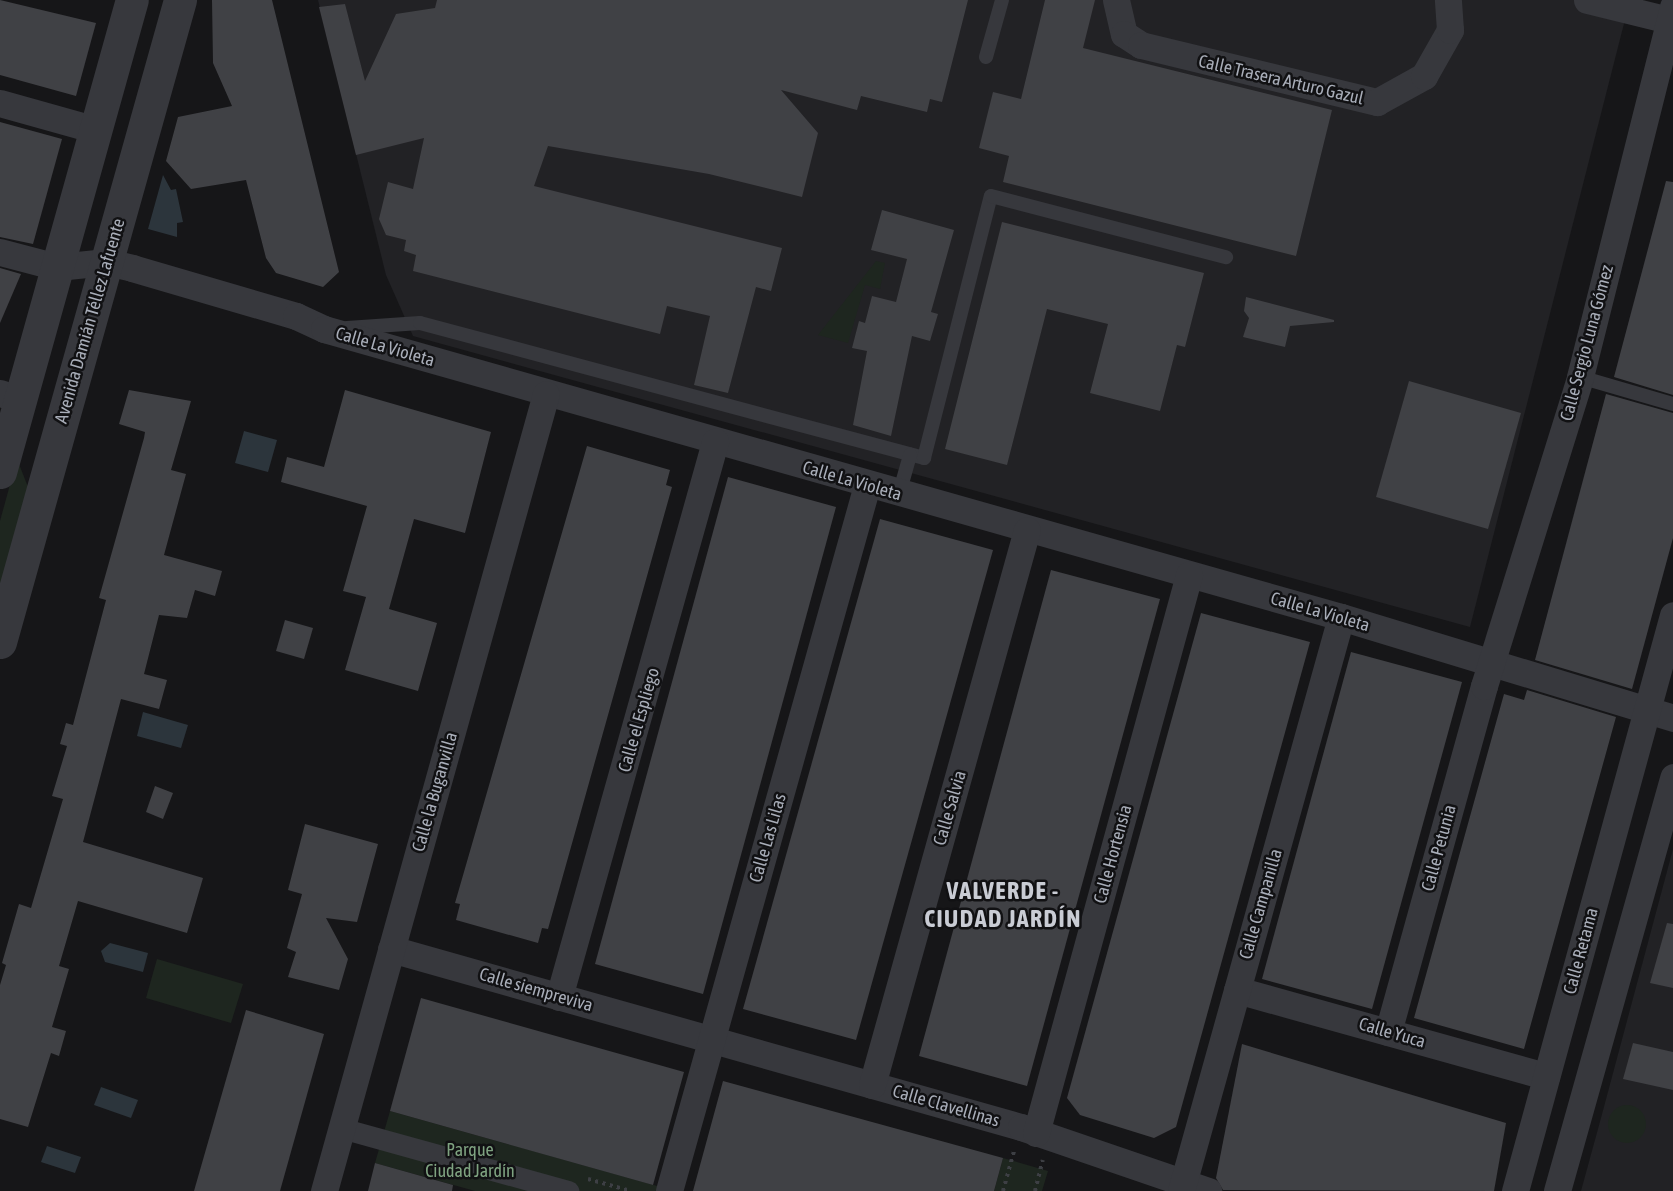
<!DOCTYPE html>
<html>
<head>
<meta charset="utf-8">
<style>
  body { margin:0 }
  #map { position:relative; width:1673px; height:1191px; overflow:hidden; background:#161618; font-family:"Asap Condensed",sans-serif }
  div>[style] { position:absolute }
  .built>* { inset:0; background:#222225 }
  .green>* { inset:0; background:#1e261f }
  .round { border-radius:50% }
  .water>* { inset:0; background:#2c353c }
  .building>* { inset:0; background:#404145 }
  .path>* { height:4px; margin-top:-2px; transform-origin:0; background:repeating-linear-gradient(90deg,#3d3f44 0 3px,transparent 0 7.5px) }
  .service>* { height:14px; margin:-7px; padding:0 7px; transform-origin:7px; border-radius:7px; background:#37383d }
  .pedestrian>* { height:21px; margin:-10.5px; padding:0 10.5px; transform-origin:10.5px; border-radius:10.5px; background:#37383d }
  .minor>* { height:27px; margin:-13.5px; padding:0 13.5px; transform-origin:13.5px; border-radius:13.5px; background:#37383d }
  .tertiary>* { height:33px; margin:-16.5px; padding:0 16.5px; transform-origin:16.5px; border-radius:16.5px; background:#37383d }
  span { translate:-50% -50%; white-space:nowrap; text-align:center; line-height:1.15; -webkit-text-stroke:5px #111113; paint-order:stroke }
  .street-label { font-size:18px; color:#a8adb8 }
  .park-label { font-size:18px; color:#7fa381 }
  .district-label { font-size:24px; color:#c9ccd4; font-weight:700; letter-spacing:1.5px }
</style>
</head>
<body>
<div id="map">
  <div class="built">
    <i style="clip-path:polygon(318px 0,1630px 0,1470px 627px,413px 336px,386px 275px)"></i>
    <i style="clip-path:polygon(1673px 849px,1673px 1191px,1581px 1191px,1601px 1118px)"></i>
  </div>
  <div class="green">
    <i style="clip-path:polygon(876px 261px,885px 263px,880px 289px,865px 285px,848px 343px,818px 335px)"></i>
    <i style="clip-path:polygon(17px 459px,28px 487px,0 589px,0 521px)"></i>
    <i style="clip-path:polygon(157px 959px,243px 984px,231px 1023px,146px 998px)"></i>
    <i class="round" style="left:1608px;top:1105px;width:38px;height:38px"></i>
    <i style="clip-path:polygon(390px 1111px,675px 1191px,475px 1191px,375px 1163px)"></i>
    <i style="clip-path:polygon(1003px 1158px,1048px 1171px,1042px 1191px,994px 1191px)"></i>
  </div>
  <div class="water">
    <i style="clip-path:polygon(163px 175px,171px 190px,176px 189px,183px 222px,177px 223px,177px 237px,148px 229px)"></i>
    <i style="clip-path:polygon(244px 431px,277px 440px,268px 472px,235px 463px)"></i>
    <i style="clip-path:polygon(143px 712px,188px 725px,181px 748px,137px 736px)"></i>
    <i style="clip-path:polygon(110px 943px,148px 953px,143px 972px,105px 962px,101px 951px)"></i>
    <i style="clip-path:polygon(101px 1087px,138px 1100px,131px 1118px,94px 1105px)"></i>
    <i style="clip-path:polygon(47px 1146px,81px 1157px,75px 1173px,41px 1162px)"></i>
  </div>
  <div class="building">
    <i style="clip-path:polygon(0 0,96px 23px,76px 96px,0 75px)"></i>
    <i style="clip-path:polygon(212px 0,272px 0,339px 272px,323px 287px,276px 273px,266px 258px,246px 180px,191px 189px,166px 161px,178px 117px,232px 106px,213px 63px)"></i>
    <i style="clip-path:polygon(437px 0,968px 0,942px 102px,930px 99px,927px 112px,861px 96px,857px 110px,781px 90px,818px 133px,802px 197px,709px 174px,548px 146px,534px 186px,782px 248px,771px 291px,756px 287px,728px 393px,694px 385px,710px 316px,667px 306px,660px 334px,413px 271px,416px 255px,404px 251px,406px 240px,386px 235px,379px 219px,388px 182px,413px 189px,424px 138px,356px 155px,319px 7px,345px 4px,365px 81px,396px 14px,435px 8px)"></i>
    <i style="clip-path:polygon(1045px 0,1095px 0,1083px 48px,1332px 110px,1296px 256px,1003px 182px,1009px 156px,979px 148px,993px 92px,1021px 99px)"></i>
    <i style="clip-path:polygon(0 122px,62px 139px,33px 244px,0 237px)"></i>
    <i style="clip-path:polygon(1666px 181px,1673px 182px,1673px 395px,1614px 377px)"></i>
    <i style="clip-path:polygon(882px 210px,954px 230px,931px 312px,938px 314px,930px 341px,912px 336px,891px 436px,853px 425px,867px 351px,852px 348px,859px 321px,865px 323px,872px 296px,896px 302px,907px 259px,871px 250px)"></i>
    <i style="clip-path:polygon(1002px 222px,1204px 273px,1185px 347px,1177px 345px,1160px 411px,1090px 393px,1108px 324px,1047px 309px,1007px 465px,945px 449px)"></i>
    <i style="clip-path:polygon(0 268px,21px 274px,0 323px)"></i>
    <i style="clip-path:polygon(1246px 297px,1334px 320px,1334px 322px,1290px 326px,1285px 347px,1243px 337px,1249px 318px,1244px 311px)"></i>
    <i style="clip-path:polygon(1409px 381px,1521px 413px,1488px 529px,1376px 497px)"></i>
    <i style="clip-path:polygon(129px 390px,191px 401px,171px 470px,186px 474px,164px 555px,222px 571px,215px 596px,195px 590px,187px 618px,159px 615px,144px 674px,167px 680px,159px 709px,121px 699px,83px 842px,203px 878px,187px 933px,78px 901px,59px 966px,69px 969px,52px 1027px,66px 1031px,59px 1056px,51px 1053px,28px 1127px,0 1119px,0 985px,6px 965px,2px 963px,19px 904px,31px 908px,63px 799px,52px 796px,67px 746px,60px 744px,66px 723px,73px 725px,106px 600px,99px 598px,144px 438px,145px 432px,119px 424px)"></i>
    <i style="clip-path:polygon(345px 390px,491px 432px,465px 533px,414px 519px,389px 609px,437px 623px,418px 691px,345px 670px,366px 597px,343px 591px,367px 506px,281px 482px,287px 457px,324px 467px)"></i>
    <i style="clip-path:polygon(1606px 394px,1673px 413px,1673px 538px,1632px 689px,1535px 660px)"></i>
    <i style="clip-path:polygon(587px 446px,670px 470px,666px 485px,672px 487px,548px 929px,542px 928px,538px 943px,456px 920px,460px 904px,455px 903px)"></i>
    <i style="clip-path:polygon(728px 477px,836px 507px,703px 994px,595px 964px)"></i>
    <i style="clip-path:polygon(880px 519px,993px 550px,856px 1040px,743px 1009px)"></i>
    <i style="clip-path:polygon(1051px 570px,1160px 599px,1027px 1086px,919px 1056px)"></i>
    <i style="clip-path:polygon(1201px 613px,1310px 642px,1176px 1127px,1154px 1138px,1080px 1115px,1067px 1098px)"></i>
    <i style="clip-path:polygon(285px 620px,313px 628px,304px 659px,276px 651px)"></i>
    <i style="clip-path:polygon(1351px 652px,1462px 682px,1372px 1009px,1262px 979px)"></i>
    <i style="clip-path:polygon(1527px 690px,1616px 717px,1524px 1049px,1414px 1018px,1504px 694px,1524px 700px)"></i>
    <i style="clip-path:polygon(155px 786px,173px 793px,163px 819px,146px 812px)"></i>
    <i style="clip-path:polygon(305px 824px,378px 844px,357px 922px,326px 918px,348px 959px,339px 990px,288px 977px,296px 952px,287px 948px,302px 894px,288px 890px)"></i>
    <i style="clip-path:polygon(1667px 923px,1673px 924px,1673px 988px,1650px 983px)"></i>
    <i style="clip-path:polygon(421px 998px,684px 1072px,653px 1185px,390px 1111px)"></i>
    <i style="clip-path:polygon(246px 1010px,324px 1034px,280px 1191px,194px 1191px)"></i>
    <i style="clip-path:polygon(1633px 1043px,1673px 1052px,1673px 1090px,1623px 1079px)"></i>
    <i style="clip-path:polygon(1242px 1044px,1506px 1123px,1494px 1191px,1223px 1190px,1216px 1178px)"></i>
    <i style="clip-path:polygon(723px 1081px,1003px 1158px,994px 1191px,693px 1191px)"></i>
    <i style="clip-path:polygon(375px 1163px,453px 1185px,452px 1191px,368px 1191px)"></i>
  </div>
  <div class="path">
    <i style="left:588px;top:1179px;width:45px;rotate:15.6deg"></i>
    <i style="left:1003px;top:1191px;width:41px;rotate:-74.6deg"></i>
    <i style="left:1035px;top:1191px;width:32px;rotate:-76deg"></i>
  </div>
  <div class="service">
    <i style="left:986px;top:57px;width:59px;rotate:-74.3deg"></i>
    <i style="left:347px;top:328px;width:73px;rotate:-3.9deg"></i>
    <i style="left:420px;top:323px;width:522px;rotate:15deg"></i>
    <i style="left:924px;top:458px;width:270px;rotate:-75.7deg"></i>
    <i style="left:991px;top:196px;width:243px;rotate:14.6deg"></i>
    <i style="left:1580px;top:377px;width:97px;rotate:16.2deg"></i>
    <i style="left:899px;top:494px;width:41px;rotate:-74.2deg"></i>
  </div>
  <div class="pedestrian">
    <i style="left:341px;top:1128px;width:236px;rotate:15.5deg"></i>
  </div>
  <div class="minor">
    <i style="left:1116px;top:0;width:35px;rotate:77deg"></i>
    <i style="left:1124px;top:34px;width:20px;rotate:33deg"></i>
    <i style="left:1141px;top:45px;width:243px;rotate:13.6deg"></i>
    <i style="left:1377px;top:102px;width:54px;rotate:-29deg"></i>
    <i style="left:1424px;top:76px;width:53px;rotate:-60.5deg"></i>
    <i style="left:1450px;top:30px;width:30px;rotate:-94deg"></i>
    <i style="left:1587px;top:0;width:89px;rotate:13.7deg"></i>
    <i style="left:0;top:103px;width:100px;rotate:15.7deg"></i>
    <i style="left:0;top:252px;width:59px;rotate:14.7deg"></i>
    <i style="left:57px;top:267px;width:50px;rotate:-5.7deg"></i>
    <i style="left:107px;top:262px;width:26px;rotate:13deg"></i>
    <i style="left:132px;top:268px;width:171px;rotate:16.3deg"></i>
    <i style="left:296px;top:316px;width:31px;rotate:25deg"></i>
    <i style="left:324px;top:329px;width:1057px;rotate:15.81deg"></i>
    <i style="left:1341px;top:617px;width:347px;rotate:16.9deg"></i>
    <i style="left:0;top:393px;width:21px;rotate:19deg"></i>
    <i style="left:391px;top:949px;width:655px;rotate:15.78deg"></i>
    <i style="left:1021px;top:1127px;width:198px;rotate:18.9deg"></i>
    <i style="left:1237px;top:990px;width:321px;rotate:15.6deg"></i>
    <i style="left:559px;top:997px;width:577px;rotate:-74.3deg"></i>
    <i style="left:1388px;top:1032px;width:359px;rotate:-74.5deg"></i>
    <i style="left:1484px;top:686px;width:324px;rotate:-72.7deg"></i>
    <i style="left:1580px;top:377px;width:382px;rotate:-75.9deg"></i>
    <i style="left:872px;top:1085px;width:576px;rotate:-74.4deg"></i>
    <i style="left:1036px;top:1133px;width:579px;rotate:-74.67deg"></i>
    <i style="left:324px;top:1191px;width:827px;rotate:-74.44deg"></i>
    <i style="left:669px;top:1191px;width:733px;rotate:-74.33deg"></i>
    <i style="left:1181px;top:1191px;width:596px;rotate:-74.42deg"></i>
    <i style="left:1515px;top:1191px;width:597px;rotate:-74.66deg"></i>
    <i style="left:1557px;top:1191px;width:430px;rotate:-74.3deg"></i>
  </div>
  <div class="tertiary">
    <i style="left:0;top:472px;width:490px;rotate:-74.4deg"></i>
    <i style="left:0;top:642px;width:667px;rotate:-74.34deg"></i>
  </div>
  <div class="street-label">
    <span style="left:1281px;top:80px;rotate:13deg">Calle Trasera Arturo Gazul</span>
    <span style="left:90px;top:321px;rotate:-74deg">Avenida Damián Téllez Lafuente</span>
    <span style="left:1587px;top:343px;rotate:-75deg">Calle Sergio Luna Gómez</span>
    <span style="left:385px;top:347px;rotate:16deg">Calle La Violeta</span>
    <span style="left:852px;top:481px;rotate:16deg">Calle La Violeta</span>
    <span style="left:1320px;top:612px;rotate:16deg">Calle La Violeta</span>
    <span style="left:639px;top:720px;rotate:-74deg">Calle el Espliego</span>
    <span style="left:435px;top:792px;rotate:-74deg">Calle la Buganvilla</span>
    <span style="left:950px;top:808px;rotate:-74deg">Calle Salvia</span>
    <span style="left:768px;top:838px;rotate:-74deg">Calle Las Lilas</span>
    <span style="left:1439px;top:848px;rotate:-75deg">Calle Petunia</span>
    <span style="left:1113px;top:854px;rotate:-75deg">Calle Hortensia</span>
    <span style="left:1261px;top:904px;rotate:-74deg">Calle Campanilla</span>
    <span style="left:1581px;top:951px;rotate:-75deg">Calle Retama</span>
    <span style="left:536px;top:990px;rotate:16deg">Calle siempreviva</span>
    <span style="left:1392px;top:1033px;rotate:16deg">Calle Yuca</span>
    <span style="left:946px;top:1106px;rotate:16deg">Calle Clavellinas</span>
  </div>
  <div class="park-label">
    <span style="left:470px;top:1161px">Parque<br>Ciudad Jardín</span>
  </div>
  <div class="district-label">
    <span style="left:1003px;top:905px">VALVERDE -<br>CIUDAD JARDÍN</span>
  </div>
</div>
</body>
</html>
